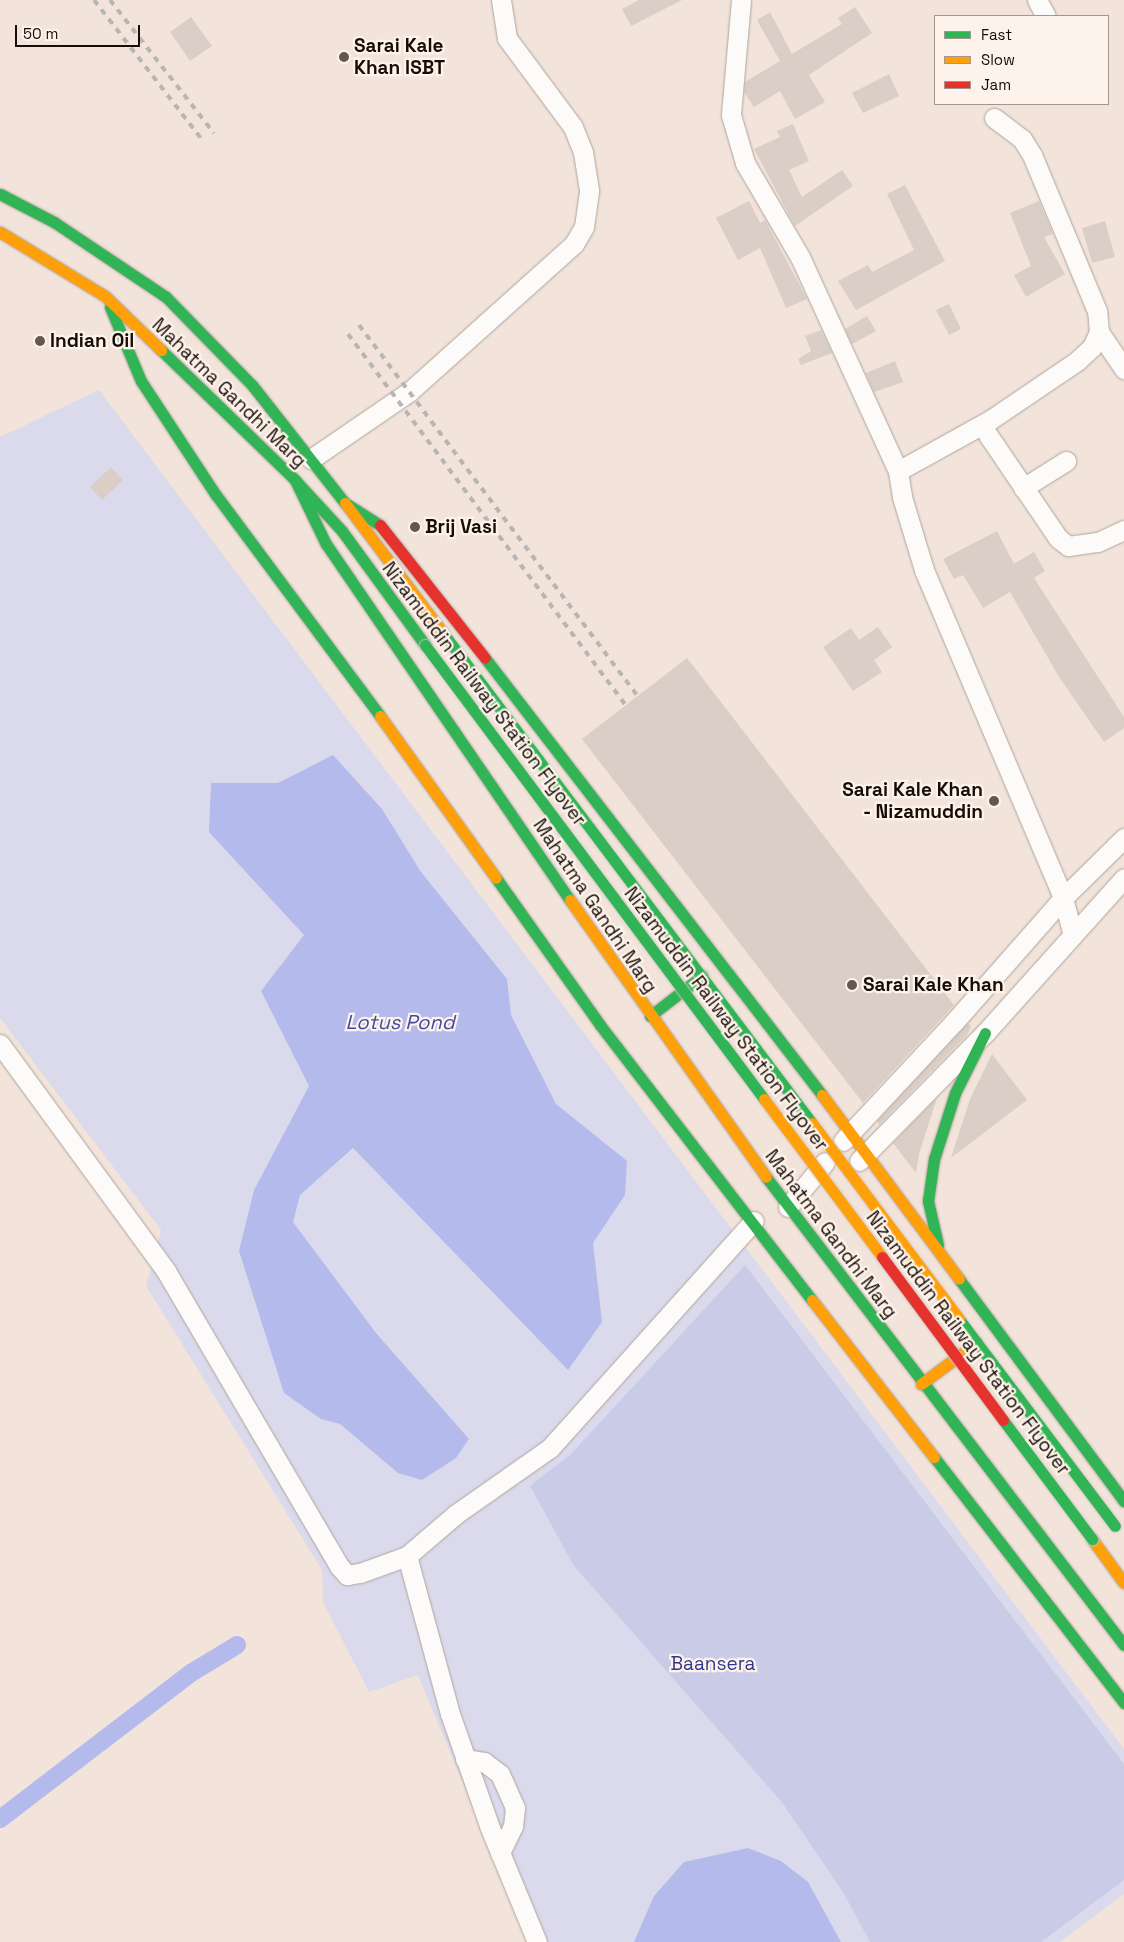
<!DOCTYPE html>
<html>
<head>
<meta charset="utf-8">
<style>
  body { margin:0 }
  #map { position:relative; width:1124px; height:1942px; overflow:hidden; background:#f2e4da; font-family:"Space Grotesk",sans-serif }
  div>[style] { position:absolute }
  .green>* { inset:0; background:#dbdaec }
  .forest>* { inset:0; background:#cacbe7 }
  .water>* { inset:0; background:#b4bbec }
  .canal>* { height:18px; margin:-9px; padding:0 9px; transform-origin:9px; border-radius:9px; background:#b4bbec }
  .building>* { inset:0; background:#dacec7 }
  .roads { filter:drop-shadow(0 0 1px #afa49c) drop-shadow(0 0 1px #afa49c) }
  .street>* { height:19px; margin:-9.5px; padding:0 9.5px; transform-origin:9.5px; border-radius:9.5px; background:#fdfbf9 }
  .fast>* { height:11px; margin:-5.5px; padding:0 5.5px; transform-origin:5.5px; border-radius:5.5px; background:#30b455 }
  .slow>* { height:11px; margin:-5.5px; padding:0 5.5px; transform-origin:5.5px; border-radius:5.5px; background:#ff9f0a }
  .jam>* { height:11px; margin:-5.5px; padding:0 5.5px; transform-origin:5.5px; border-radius:5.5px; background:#e5322d }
  .rail>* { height:4px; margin-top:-2px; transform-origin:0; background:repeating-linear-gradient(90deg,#b8b5b3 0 6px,transparent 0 12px) }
  .bridges { filter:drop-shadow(0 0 1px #ccc5c0) drop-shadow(0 0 1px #ccc5c0) }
  .fast-bridge>* { height:11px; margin:-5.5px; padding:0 5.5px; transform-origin:5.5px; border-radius:5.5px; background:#30b455 }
  .slow-bridge>* { height:11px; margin:-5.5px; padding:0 5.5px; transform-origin:5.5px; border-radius:5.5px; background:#ff9f0a }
  .jam-bridge>* { height:11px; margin:-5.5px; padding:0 5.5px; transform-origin:5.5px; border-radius:5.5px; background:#e5322d }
  .dots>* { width:14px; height:14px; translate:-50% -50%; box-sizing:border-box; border:2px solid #fef3eb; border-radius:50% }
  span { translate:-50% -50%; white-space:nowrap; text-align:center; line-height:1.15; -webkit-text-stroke:4.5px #fef3eb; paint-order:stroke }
  .poi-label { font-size:19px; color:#160d07; font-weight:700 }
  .left { translate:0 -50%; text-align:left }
  .right { translate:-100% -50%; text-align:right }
  .street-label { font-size:19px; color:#160d07 }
  .park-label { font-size:19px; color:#31398d }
  .water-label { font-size:20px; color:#3f4aa0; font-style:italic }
  .legend { position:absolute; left:934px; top:15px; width:175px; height:90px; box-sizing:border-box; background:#fef3eb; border:1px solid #a19790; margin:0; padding:6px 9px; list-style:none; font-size:15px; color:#160d07 }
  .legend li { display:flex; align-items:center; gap:10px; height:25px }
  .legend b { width:25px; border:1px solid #a19790 }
  .scale { position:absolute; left:15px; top:25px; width:125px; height:22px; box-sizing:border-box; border:2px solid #160d07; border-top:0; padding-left:6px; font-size:15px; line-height:18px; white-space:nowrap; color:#160d07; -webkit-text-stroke:4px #fef3eb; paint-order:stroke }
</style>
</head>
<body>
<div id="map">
  <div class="green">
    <i style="clip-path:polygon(99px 390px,1124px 1749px,1124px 1894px,1060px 1942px,529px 1942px,418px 1675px,369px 1692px,323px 1602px,322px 1570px,146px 1286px,161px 1230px,0 1018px,0 437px)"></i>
  </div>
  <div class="forest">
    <i style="clip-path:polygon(745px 1265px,1124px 1764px,1124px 1880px,1041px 1942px,870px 1942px,843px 1892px,781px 1801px,574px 1566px,530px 1486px,571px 1454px)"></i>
  </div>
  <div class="water">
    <i style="clip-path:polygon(333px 755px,382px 809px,421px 872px,507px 979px,511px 1015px,556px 1104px,627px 1161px,625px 1195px,593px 1243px,602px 1322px,568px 1370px,353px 1148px,300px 1195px,293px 1222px,376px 1333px,469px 1439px,456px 1458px,422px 1480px,398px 1473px,340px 1424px,321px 1419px,284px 1393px,239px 1251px,254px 1190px,309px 1086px,261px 991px,304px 935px,209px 832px,211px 783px,278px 783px)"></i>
    <i style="clip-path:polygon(748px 1848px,781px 1861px,808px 1882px,841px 1942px,634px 1942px,654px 1896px,684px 1862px)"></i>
  </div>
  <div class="canal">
    <i style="left:0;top:1819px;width:240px;rotate:-37.4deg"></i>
    <i style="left:191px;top:1673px;width:54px;rotate:-31.3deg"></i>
  </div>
  <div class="building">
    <i style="clip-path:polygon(639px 0,682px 0,631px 26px,622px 9px)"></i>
    <i style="clip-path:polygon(855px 7px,872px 33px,809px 75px,825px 102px,795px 119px,780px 91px,754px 107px,744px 92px,745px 82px,780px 61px,757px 20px,770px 12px,792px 54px,842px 24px,838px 18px)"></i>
    <i style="clip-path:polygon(191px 17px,212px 46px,190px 61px,170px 32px)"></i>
    <i style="clip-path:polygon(889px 74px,899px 96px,863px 113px,852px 93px)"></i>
    <i style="clip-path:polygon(793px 124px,809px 161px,789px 170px,802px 197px,842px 170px,853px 186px,795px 226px,754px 149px,780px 137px,777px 131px)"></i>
    <i style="clip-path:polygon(905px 185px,945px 261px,856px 310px,838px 281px,868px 265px,872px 272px,914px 250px,887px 194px)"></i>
    <i style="clip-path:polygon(749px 201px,760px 223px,765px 220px,807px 299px,786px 308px,760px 248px,738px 260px,716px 218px)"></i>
    <i style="clip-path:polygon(1039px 201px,1053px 234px,1044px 237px,1065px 274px,1026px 297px,1014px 275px,1031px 266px,1010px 213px)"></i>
    <i style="clip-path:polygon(1105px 221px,1115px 257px,1092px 263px,1082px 228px)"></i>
    <i style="clip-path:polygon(949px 304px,961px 329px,949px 335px,936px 310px)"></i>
    <i style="clip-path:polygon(867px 316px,876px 331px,852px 344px,845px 329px)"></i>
    <i style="clip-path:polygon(821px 330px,832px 353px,801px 365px,798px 359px,811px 351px,805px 336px)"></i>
    <i style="clip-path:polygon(895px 361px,903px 382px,874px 392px,866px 373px)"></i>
    <i style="clip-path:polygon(111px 467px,123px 480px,102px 500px,90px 487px)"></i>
    <i style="clip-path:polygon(997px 531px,1014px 564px,1034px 552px,1045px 571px,1034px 578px,1124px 717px,1124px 728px,1104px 742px,1059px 677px,1010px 592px,983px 608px,963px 575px,954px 579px,943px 559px)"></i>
    <i style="clip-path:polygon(878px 627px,892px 647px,874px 660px,882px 672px,853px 691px,823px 647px,851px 628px,859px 640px)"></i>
    <i style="clip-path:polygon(687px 658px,954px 1005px,863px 1103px,582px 739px)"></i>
    <i style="clip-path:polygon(968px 1023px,971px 1027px,966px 1036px,879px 1125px,877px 1121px)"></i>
    <i style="clip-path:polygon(992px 1054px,1027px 1100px,951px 1158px,970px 1099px)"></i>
    <i style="clip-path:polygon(937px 1098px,919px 1154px,916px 1173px,893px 1143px)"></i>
  </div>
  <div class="roads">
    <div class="street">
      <i style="left:741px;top:0;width:115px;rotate:95deg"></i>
      <i style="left:731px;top:115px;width:50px;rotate:73.7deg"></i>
      <i style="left:745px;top:163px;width:109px;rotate:59.7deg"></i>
      <i style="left:800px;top:257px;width:235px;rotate:65.4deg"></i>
      <i style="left:898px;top:471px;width:26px;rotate:81deg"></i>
      <i style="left:902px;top:497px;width:76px;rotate:73.2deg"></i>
      <i style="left:924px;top:570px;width:356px;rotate:67deg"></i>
      <i style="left:1063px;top:898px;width:38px;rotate:75deg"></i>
      <i style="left:1037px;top:0;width:18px;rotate:61deg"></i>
      <i style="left:1099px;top:332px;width:45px;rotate:56deg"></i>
      <i style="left:988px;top:435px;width:125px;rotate:55.8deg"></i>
      <i style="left:1058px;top:538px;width:13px;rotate:39deg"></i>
      <i style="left:1068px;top:546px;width:30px;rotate:-8deg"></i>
      <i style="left:1098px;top:542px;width:29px;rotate:-25deg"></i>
      <i style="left:311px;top:459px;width:119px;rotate:-34.4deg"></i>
      <i style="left:409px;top:392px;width:222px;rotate:-41.9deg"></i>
      <i style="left:574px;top:244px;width:20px;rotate:-60deg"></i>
      <i style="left:584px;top:227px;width:37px;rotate:-82deg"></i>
      <i style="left:589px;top:190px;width:38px;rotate:-99deg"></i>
      <i style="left:583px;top:152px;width:27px;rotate:-112deg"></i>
      <i style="left:573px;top:127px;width:111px;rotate:-126.6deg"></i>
      <i style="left:507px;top:38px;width:38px;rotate:-99deg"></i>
      <i style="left:898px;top:471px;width:105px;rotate:-29deg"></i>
      <i style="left:990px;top:420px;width:105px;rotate:-34.1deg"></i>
      <i style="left:1077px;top:361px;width:21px;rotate:-43deg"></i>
      <i style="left:1092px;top:347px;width:17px;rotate:-65deg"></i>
      <i style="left:1099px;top:332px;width:21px;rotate:-95deg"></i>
      <i style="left:1097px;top:311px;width:169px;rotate:-112.6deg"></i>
      <i style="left:1032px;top:155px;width:19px;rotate:-122deg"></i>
      <i style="left:1022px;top:139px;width:35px;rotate:-143deg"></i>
      <i style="left:1023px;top:488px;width:51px;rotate:-32.1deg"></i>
      <i style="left:0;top:1044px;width:281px;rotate:53.8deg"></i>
      <i style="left:166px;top:1271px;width:343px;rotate:59.6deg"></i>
      <i style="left:340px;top:1567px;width:11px;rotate:49deg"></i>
      <i style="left:347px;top:1575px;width:13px;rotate:-9deg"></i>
      <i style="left:360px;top:1573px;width:50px;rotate:-19.9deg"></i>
      <i style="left:843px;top:1141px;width:164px;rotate:-47deg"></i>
      <i style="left:955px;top:1021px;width:164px;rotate:-48.7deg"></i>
      <i style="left:1063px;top:898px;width:86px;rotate:-44.5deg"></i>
      <i style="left:859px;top:1161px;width:180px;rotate:-45.5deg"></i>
      <i style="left:985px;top:1033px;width:208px;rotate:-48.1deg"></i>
      <i style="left:788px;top:1207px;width:58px;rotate:-50.6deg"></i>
      <i style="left:465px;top:1759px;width:19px;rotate:9deg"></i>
      <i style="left:484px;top:1762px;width:20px;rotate:37deg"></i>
      <i style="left:500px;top:1774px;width:37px;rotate:66deg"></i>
      <i style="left:515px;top:1808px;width:18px;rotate:96deg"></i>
      <i style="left:513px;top:1826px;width:30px;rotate:116deg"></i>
      <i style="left:537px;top:1942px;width:123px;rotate:-112.4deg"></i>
      <i style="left:490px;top:1828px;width:121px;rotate:-109.3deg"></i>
      <i style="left:450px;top:1714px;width:164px;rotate:-105.2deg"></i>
      <i style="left:407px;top:1556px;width:65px;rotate:-40.6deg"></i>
      <i style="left:456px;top:1514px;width:115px;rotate:-35.1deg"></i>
      <i style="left:550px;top:1448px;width:305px;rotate:-48.1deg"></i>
    </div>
    <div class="fast">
      <i style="left:0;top:194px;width:61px;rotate:27.4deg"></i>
      <i style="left:54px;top:222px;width:135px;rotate:33.8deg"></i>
      <i style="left:166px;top:297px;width:123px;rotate:45.7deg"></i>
      <i style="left:252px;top:385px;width:150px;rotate:51.8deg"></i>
      <i style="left:345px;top:503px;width:41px;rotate:32.2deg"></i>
      <i style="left:110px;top:307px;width:80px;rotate:67.3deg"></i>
      <i style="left:141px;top:381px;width:136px;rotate:56.7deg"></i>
      <i style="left:216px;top:495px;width:275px;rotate:53.4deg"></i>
      <i style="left:161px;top:350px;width:187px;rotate:44.1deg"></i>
      <i style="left:295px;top:480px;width:71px;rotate:64.2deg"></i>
      <i style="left:326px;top:544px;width:432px;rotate:55.6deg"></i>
      <i style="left:295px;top:480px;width:69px;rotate:47.3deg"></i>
      <i style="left:342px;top:531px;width:141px;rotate:53.9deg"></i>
      <i style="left:485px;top:658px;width:552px;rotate:52.36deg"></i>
      <i style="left:496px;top:878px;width:180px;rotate:54.7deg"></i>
      <i style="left:600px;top:1025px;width:347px;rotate:52.4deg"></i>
      <i style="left:650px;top:1016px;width:66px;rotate:-37.6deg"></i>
      <i style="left:766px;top:1177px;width:589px;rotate:52.59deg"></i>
      <i style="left:938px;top:1245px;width:45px;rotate:-102.8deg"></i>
      <i style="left:928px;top:1201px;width:42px;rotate:-81.9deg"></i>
      <i style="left:934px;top:1159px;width:69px;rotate:-72.3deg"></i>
      <i style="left:955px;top:1093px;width:67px;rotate:-63.4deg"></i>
      <i style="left:959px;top:1279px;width:277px;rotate:53.4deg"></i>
      <i style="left:934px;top:1457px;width:311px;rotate:52.3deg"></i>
      <i style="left:1123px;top:1500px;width:1px;rotate:45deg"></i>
    </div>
    <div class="slow">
      <i style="left:0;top:232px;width:123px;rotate:31.4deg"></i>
      <i style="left:105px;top:296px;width:78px;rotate:44deg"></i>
      <i style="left:345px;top:503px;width:163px;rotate:53deg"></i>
      <i style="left:380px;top:716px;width:199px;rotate:54.4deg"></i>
      <i style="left:570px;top:900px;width:339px;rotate:54.7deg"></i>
      <i style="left:822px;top:1095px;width:229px;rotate:53.3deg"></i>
      <i style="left:812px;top:1300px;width:199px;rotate:52.2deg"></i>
      <i style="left:921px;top:1384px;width:69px;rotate:-36.7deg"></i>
      <i style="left:1092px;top:1539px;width:54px;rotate:54deg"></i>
    </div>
    <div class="jam">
      <i style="left:380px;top:525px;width:169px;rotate:51.7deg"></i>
    </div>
  </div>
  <div class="rail">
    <i style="left:94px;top:0;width:178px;rotate:52.3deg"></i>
    <i style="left:110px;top:0;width:169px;rotate:52deg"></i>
    <i style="left:359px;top:325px;width:464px;rotate:53.1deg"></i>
    <i style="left:348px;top:334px;width:464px;rotate:53.2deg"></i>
  </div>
  <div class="bridges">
    <div class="fast-bridge">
      <i style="left:443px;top:633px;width:613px;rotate:53.02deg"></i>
      <i style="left:425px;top:645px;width:567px;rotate:53.25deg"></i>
      <i style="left:959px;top:1319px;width:259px;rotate:53deg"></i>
      <i style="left:1003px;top:1420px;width:149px;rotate:53.2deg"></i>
    </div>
    <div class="slow-bridge">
      <i style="left:764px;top:1099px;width:197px;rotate:53.2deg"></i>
      <i style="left:812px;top:1123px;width:245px;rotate:53.1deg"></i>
    </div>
    <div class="jam-bridge">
      <i style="left:882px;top:1257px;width:203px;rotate:53.4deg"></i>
    </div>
  </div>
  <div class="dots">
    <i style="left:344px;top:57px;background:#635851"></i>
    <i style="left:40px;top:341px;background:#635851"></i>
    <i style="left:415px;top:527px;background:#635851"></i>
    <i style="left:994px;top:801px;background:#635851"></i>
    <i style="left:852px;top:985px;background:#635851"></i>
  </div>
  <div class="poi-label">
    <span class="left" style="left:354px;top:57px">Sarai Kale<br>Khan ISBT</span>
    <span class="left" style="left:50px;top:341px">Indian Oil</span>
    <span class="left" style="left:425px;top:527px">Brij Vasi</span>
    <span class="right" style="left:983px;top:801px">Sarai Kale Khan<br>- Nizamuddin</span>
    <span class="left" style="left:863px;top:985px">Sarai Kale Khan</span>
  </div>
  <div class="street-label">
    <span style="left:229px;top:393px;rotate:44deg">Mahatma Gandhi Marg</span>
    <span style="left:484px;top:694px;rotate:53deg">Nizamuddin Railway Station Flyover</span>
    <span style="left:595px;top:906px;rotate:56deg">Mahatma Gandhi Marg</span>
    <span style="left:726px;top:1019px;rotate:53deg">Nizamuddin Railway Station Flyover</span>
    <span style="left:831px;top:1234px;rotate:53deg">Mahatma Gandhi Marg</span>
    <span style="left:968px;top:1343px;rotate:53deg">Nizamuddin Railway Station Flyover</span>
  </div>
  <div class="park-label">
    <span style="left:713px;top:1664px">Baansera</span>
  </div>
  <div class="water-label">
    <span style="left:400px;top:1022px">Lotus Pond</span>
  </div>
  <ul class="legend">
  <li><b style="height:6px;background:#30b455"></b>Fast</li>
  <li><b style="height:6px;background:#ff9f0a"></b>Slow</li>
  <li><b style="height:6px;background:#e5322d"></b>Jam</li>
  </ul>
  <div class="scale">50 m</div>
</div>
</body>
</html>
